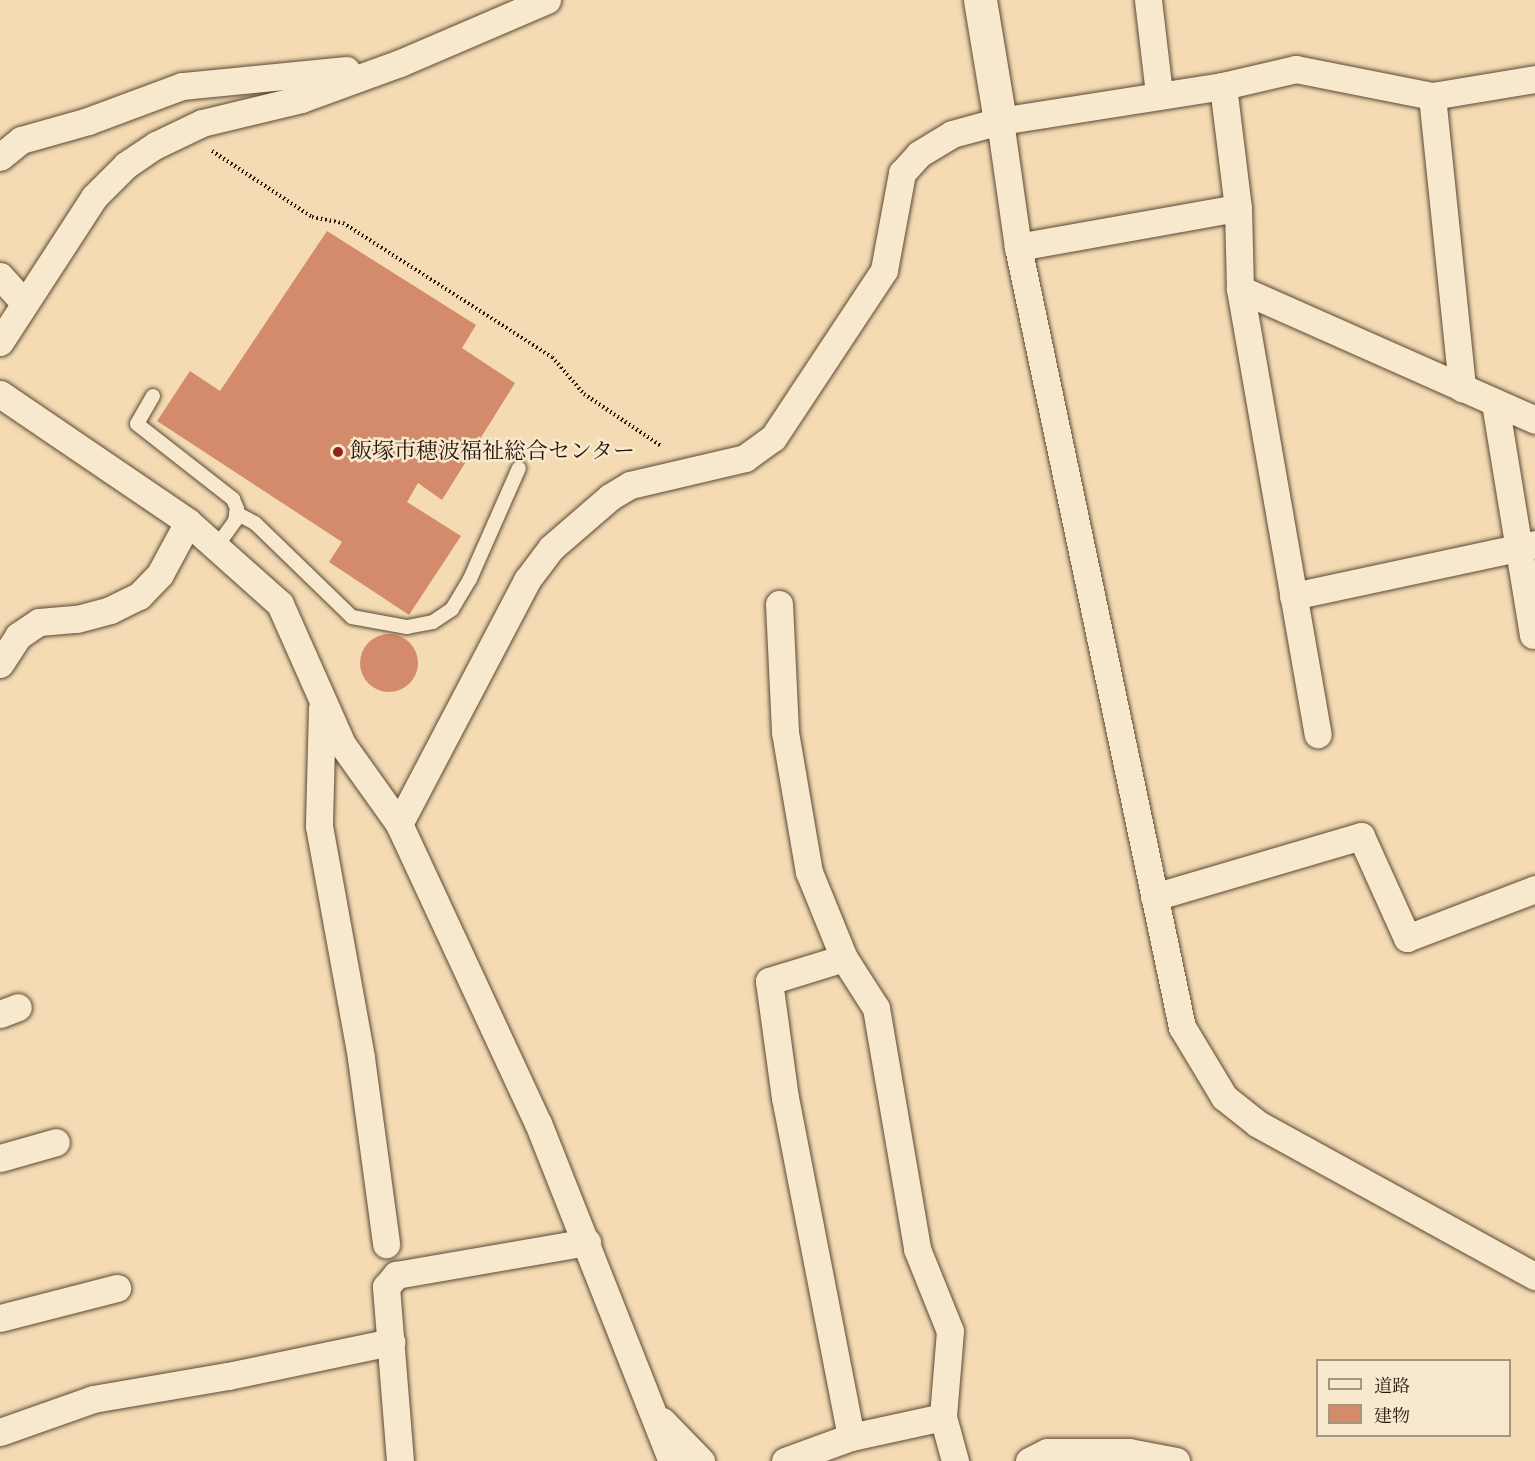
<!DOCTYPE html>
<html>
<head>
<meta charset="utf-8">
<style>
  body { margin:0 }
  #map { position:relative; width:1535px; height:1461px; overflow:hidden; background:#f4dbb3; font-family:"IM FELL DW Pica","Noto Serif JP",serif }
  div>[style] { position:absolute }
  .building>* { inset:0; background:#d48b6c }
  .round { border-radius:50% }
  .path>* { height:4px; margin-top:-2px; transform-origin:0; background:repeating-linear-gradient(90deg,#26180c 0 1.5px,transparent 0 4.5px) }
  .roads { filter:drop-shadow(0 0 2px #5a4936) drop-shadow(0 0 2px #5a4936) }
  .service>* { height:14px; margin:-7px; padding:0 7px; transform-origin:7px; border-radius:7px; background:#f8e8ce }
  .minor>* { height:27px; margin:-13.5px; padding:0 13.5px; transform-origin:13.5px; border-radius:13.5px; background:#f8e8ce }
  .tertiary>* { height:33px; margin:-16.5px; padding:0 16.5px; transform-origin:16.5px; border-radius:16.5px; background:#f8e8ce }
  .dots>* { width:16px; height:16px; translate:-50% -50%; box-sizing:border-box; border:3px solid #f8e8ce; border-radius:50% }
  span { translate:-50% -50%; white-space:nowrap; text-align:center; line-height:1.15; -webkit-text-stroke:5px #f8e8ce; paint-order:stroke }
  .poi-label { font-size:22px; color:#26180c }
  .left { translate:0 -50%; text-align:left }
  .legend { position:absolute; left:1316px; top:1359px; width:195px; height:78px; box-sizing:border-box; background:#f8e8ce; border:2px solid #a49580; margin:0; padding:8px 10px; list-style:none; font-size:18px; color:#26180c }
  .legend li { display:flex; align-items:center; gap:12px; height:30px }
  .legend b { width:30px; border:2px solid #a49580 }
</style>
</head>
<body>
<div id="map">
  <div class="building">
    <i style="clip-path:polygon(327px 231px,476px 325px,462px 348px,515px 383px,442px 500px,418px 483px,407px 502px,461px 536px,409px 615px,329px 562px,342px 542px,157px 421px,190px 371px,220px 391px)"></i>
    <i class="round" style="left:360px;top:634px;width:58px;height:58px"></i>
  </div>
  <div class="path">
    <i style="left:212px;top:151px;width:120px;rotate:33.4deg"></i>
    <i style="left:312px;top:217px;width:32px;rotate:11deg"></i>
    <i style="left:343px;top:223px;width:248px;rotate:32.7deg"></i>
    <i style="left:552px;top:357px;width:49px;rotate:49.1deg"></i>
    <i style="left:584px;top:394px;width:93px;rotate:34deg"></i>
  </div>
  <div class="roads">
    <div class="service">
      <i style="left:153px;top:396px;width:32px;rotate:120deg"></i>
      <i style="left:137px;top:424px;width:122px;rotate:38deg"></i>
      <i style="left:233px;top:499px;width:11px;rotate:68deg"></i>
      <i style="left:237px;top:509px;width:12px;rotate:99deg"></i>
      <i style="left:235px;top:521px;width:31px;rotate:126deg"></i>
      <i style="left:236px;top:513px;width:21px;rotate:28deg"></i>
      <i style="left:255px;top:523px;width:135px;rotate:44.1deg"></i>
      <i style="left:352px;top:617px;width:56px;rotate:10.3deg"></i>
      <i style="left:407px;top:627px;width:26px;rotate:-11deg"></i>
      <i style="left:433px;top:622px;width:23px;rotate:-34deg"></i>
      <i style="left:452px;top:609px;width:35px;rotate:-59deg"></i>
      <i style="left:470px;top:579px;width:121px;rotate:-66.2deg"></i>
    </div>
    <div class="minor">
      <i style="left:1148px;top:0;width:95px;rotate:83.3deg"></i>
      <i style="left:1535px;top:79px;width:104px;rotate:170.6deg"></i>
      <i style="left:1432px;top:96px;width:139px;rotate:-168.8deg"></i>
      <i style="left:1296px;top:69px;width:75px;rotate:166.9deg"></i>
      <i style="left:1223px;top:86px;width:123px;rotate:83deg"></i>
      <i style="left:1238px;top:208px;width:81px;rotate:88.6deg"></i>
      <i style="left:1240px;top:289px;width:323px;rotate:23.9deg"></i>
      <i style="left:1432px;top:96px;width:294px;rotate:84.1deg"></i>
      <i style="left:1000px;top:121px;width:127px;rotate:81.9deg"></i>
      <i style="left:1018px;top:247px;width:797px;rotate:78.13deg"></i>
      <i style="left:1182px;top:1027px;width:82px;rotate:59deg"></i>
      <i style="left:1224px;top:1097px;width:43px;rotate:38.5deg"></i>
      <i style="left:1258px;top:1124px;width:316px;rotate:28.8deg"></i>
      <i style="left:0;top:157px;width:27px;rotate:-39deg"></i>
      <i style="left:21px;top:140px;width:70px;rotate:-15.8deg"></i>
      <i style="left:88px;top:121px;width:100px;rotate:-20.4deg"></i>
      <i style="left:182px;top:86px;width:165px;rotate:-5.6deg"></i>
      <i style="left:1018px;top:247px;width:223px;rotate:-10.1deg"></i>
      <i style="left:0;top:276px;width:36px;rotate:48deg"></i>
      <i style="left:1240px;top:289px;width:452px;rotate:80.1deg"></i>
      <i style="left:0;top:342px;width:173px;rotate:-57deg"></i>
      <i style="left:94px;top:197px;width:45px;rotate:-45deg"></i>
      <i style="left:126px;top:165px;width:36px;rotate:-34deg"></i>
      <i style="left:156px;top:145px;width:51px;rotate:-25.6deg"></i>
      <i style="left:202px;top:123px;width:102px;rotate:-13.6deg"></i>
      <i style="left:301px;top:99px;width:105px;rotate:-20deg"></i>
      <i style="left:400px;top:63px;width:160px;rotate:-23.2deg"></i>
      <i style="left:0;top:394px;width:227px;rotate:34.2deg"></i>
      <i style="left:188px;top:522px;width:123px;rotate:41.7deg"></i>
      <i style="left:280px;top:604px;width:153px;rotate:66.1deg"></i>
      <i style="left:342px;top:744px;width:98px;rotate:54.5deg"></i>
      <i style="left:399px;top:824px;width:330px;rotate:65.1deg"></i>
      <i style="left:538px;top:1123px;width:364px;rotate:68.4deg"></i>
      <i style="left:1495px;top:403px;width:235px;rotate:80.7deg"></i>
      <i style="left:1293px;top:596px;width:248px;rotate:-12.1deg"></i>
      <i style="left:779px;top:604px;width:128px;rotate:87.3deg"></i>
      <i style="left:785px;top:732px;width:142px;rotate:80.3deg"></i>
      <i style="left:809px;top:872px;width:93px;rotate:67.9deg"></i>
      <i style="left:844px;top:958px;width:59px;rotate:57.4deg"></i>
      <i style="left:876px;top:1008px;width:244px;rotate:80.3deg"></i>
      <i style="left:917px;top:1249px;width:88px;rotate:68.1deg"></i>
      <i style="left:950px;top:1331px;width:86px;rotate:94.7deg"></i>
      <i style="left:943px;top:1417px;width:46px;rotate:74.7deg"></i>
      <i style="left:0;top:664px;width:33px;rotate:-57deg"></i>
      <i style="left:18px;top:636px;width:25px;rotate:-34deg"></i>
      <i style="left:39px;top:622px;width:38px;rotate:-5deg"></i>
      <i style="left:77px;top:619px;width:34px;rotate:-15deg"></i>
      <i style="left:110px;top:610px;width:32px;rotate:-26deg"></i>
      <i style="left:139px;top:596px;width:30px;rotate:-46deg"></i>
      <i style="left:160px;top:574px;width:59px;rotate:-61.7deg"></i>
      <i style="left:322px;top:708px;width:118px;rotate:91.5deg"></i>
      <i style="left:319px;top:826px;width:236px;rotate:79.7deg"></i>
      <i style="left:361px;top:1058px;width:188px;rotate:82.3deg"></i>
      <i style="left:399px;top:824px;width:276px;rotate:-62.3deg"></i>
      <i style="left:527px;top:580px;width:40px;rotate:-53deg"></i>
      <i style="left:551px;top:548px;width:78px;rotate:-40.8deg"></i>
      <i style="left:610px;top:497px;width:23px;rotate:-31deg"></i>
      <i style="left:630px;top:485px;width:118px;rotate:-13.2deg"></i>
      <i style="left:745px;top:458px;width:34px;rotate:-36deg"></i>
      <i style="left:773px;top:438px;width:201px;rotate:-56.5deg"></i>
      <i style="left:884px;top:270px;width:99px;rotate:-79.5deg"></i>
      <i style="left:902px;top:173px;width:25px;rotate:-48deg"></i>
      <i style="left:919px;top:154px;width:39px;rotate:-31deg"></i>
      <i style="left:952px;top:134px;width:50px;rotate:-15.2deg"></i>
      <i style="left:1000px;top:121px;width:226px;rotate:-8.9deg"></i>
      <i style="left:1154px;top:897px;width:216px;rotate:-16.4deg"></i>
      <i style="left:1361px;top:836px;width:112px;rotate:65.7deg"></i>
      <i style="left:1407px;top:938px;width:137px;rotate:-20.9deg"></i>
      <i style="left:0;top:1014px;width:19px;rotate:-21deg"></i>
      <i style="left:0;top:1158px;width:58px;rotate:-15.9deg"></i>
      <i style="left:0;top:1318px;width:121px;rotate:-14.4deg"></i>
      <i style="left:662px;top:1421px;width:56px;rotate:45.7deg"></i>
      <i style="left:0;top:1432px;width:99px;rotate:-19.5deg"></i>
      <i style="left:93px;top:1399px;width:137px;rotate:-9.7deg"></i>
      <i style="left:228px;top:1376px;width:167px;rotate:-11.8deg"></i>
      <i style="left:851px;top:1437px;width:94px;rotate:-12.3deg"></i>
      <i style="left:400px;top:1461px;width:175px;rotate:-94.6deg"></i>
      <i style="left:386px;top:1287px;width:16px;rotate:-50deg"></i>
      <i style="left:396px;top:1275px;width:194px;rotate:-9.8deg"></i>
      <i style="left:785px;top:1461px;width:70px;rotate:-20deg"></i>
      <i style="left:851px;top:1437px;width:345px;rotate:-101deg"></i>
      <i style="left:785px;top:1098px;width:118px;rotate:-97.8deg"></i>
      <i style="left:769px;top:981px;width:78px;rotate:-17deg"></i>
      <i style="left:1029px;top:1461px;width:20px;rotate:-27deg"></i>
      <i style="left:1047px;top:1452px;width:82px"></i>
      <i style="left:1129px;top:1452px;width:48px;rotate:10.8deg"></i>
    </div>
    <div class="tertiary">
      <i style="left:980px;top:0;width:123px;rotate:80.6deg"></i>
    </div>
  </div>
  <div class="dots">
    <i style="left:338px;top:452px;background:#8f2418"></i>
  </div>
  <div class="poi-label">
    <span class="left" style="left:350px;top:452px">飯塚市穂波福祉総合センター</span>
  </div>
  <ul class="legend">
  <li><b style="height:8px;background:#f8e8ce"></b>道路</li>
  <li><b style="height:16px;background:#d48b6c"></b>建物</li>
  </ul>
</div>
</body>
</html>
